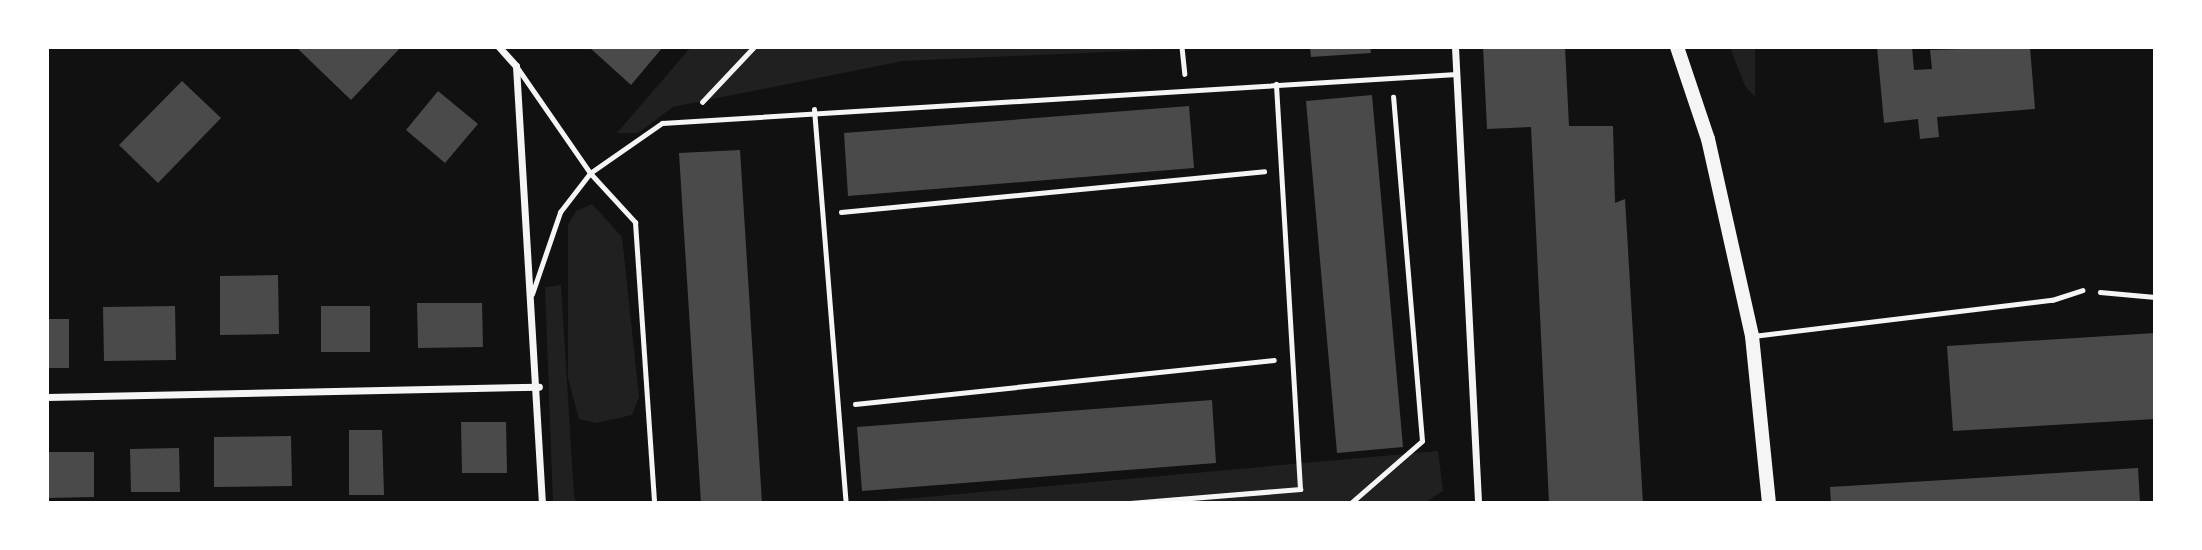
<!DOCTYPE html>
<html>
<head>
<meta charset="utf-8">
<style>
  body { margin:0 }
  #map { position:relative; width:2202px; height:550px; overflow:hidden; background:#111; font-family:"Sofia Sans Condensed",sans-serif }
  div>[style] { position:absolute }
  .green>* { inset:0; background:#202020 }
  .building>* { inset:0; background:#4a4a4a }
  .path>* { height:4.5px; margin:-2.25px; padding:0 2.25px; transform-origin:2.25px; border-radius:2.25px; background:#f5f5f5 }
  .service>* { height:5px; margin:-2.5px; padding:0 2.5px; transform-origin:2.5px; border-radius:2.5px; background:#f5f5f5 }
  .minor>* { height:7px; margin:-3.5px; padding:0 3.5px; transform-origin:3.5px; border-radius:3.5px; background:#f5f5f5 }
  .secondary>* { height:14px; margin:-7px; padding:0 7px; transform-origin:7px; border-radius:7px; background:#f5f5f5 }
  span { translate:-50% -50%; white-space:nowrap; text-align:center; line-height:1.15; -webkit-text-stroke:7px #fff; paint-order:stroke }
  .frame { position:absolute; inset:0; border:49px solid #fff; pointer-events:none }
</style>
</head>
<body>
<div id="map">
  <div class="green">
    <i style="clip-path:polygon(691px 47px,1172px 47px,1172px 49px,903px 61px,673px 107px,638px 133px,617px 133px)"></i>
    <i style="clip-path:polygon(1730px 47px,1755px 47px,1755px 97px,1745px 86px)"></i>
    <i style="clip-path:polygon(592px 204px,622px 237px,639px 397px,632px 415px,597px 423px,579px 419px,568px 378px,568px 225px,576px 211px)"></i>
    <i style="clip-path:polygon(561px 285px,574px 496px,576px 503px,553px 503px,545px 287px)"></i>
    <i style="clip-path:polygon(1438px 451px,1443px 491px,1424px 503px,859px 503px)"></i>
  </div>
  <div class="building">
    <i style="clip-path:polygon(296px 47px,401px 47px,351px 100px)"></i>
    <i style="clip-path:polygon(589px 47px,663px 47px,631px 85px)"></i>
    <i style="clip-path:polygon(1310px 47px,1370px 47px,1371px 53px,1311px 57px)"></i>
    <i style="clip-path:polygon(1483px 47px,1565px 47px,1569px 126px,1613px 126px,1615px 203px,1625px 199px,1643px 503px,1549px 503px,1531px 127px,1487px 129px)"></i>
    <i style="clip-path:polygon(1877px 47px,1912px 47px,1914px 70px,1932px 69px,1930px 50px,2030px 47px,2035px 109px,1937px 117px,1939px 137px,1920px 139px,1918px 119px,1884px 123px)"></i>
    <i style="clip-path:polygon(182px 81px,221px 118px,158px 183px,119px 145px)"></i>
    <i style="clip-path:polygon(438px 91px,478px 124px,445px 163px,406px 130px)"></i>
    <i style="clip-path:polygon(1372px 95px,1403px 447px,1337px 453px,1306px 101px)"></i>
    <i style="clip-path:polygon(1189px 106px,1194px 168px,848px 196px,844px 133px)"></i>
    <i style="clip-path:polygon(740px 150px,762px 503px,701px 503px,679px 153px)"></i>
    <i style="clip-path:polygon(278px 275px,279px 334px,220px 335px,220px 276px)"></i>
    <i style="clip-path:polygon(417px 303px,482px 303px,483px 347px,418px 348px)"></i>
    <i style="clip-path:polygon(175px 306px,176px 360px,104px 361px,103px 307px)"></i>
    <i style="clip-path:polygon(321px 306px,370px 306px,370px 352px,321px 352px)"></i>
    <i style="clip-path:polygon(47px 319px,69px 319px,69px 368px,47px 368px)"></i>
    <i style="clip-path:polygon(2155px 333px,2155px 419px,1953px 431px,1947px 346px)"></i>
    <i style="clip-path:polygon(1212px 400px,1216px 463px,862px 491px,857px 427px)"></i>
    <i style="clip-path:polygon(461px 422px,506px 422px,507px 473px,462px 473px)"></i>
    <i style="clip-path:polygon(349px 430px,382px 430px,384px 495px,349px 495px)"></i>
    <i style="clip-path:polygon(291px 436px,292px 486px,214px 487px,214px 437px)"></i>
    <i style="clip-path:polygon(179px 448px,180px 492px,131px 492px,130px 449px)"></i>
    <i style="clip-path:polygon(47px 452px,94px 452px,94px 497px,47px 498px)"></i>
    <i style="clip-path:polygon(2138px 468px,2140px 503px,1831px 503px,1830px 487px)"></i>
  </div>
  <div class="path">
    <i style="left:1182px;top:47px;width:27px;rotate:84deg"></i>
    <i style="left:702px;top:102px;width:76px;rotate:-46.6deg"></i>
    <i style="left:841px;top:212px;width:425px;rotate:-5.5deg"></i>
    <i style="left:2100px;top:292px;width:55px;rotate:5.2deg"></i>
    <i style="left:855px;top:404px;width:421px;rotate:-6deg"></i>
    <i style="left:1351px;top:503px;width:94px;rotate:-41.1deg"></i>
    <i style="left:1422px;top:441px;width:345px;rotate:-94.8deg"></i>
  </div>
  <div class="service">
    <i style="left:516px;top:66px;width:130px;rotate:55.3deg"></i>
    <i style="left:590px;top:173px;width:67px;rotate:47.4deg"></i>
    <i style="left:635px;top:222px;width:282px;rotate:86.1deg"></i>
    <i style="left:814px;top:109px;width:395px;rotate:85.4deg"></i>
    <i style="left:532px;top:294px;width:87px;rotate:-71.1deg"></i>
    <i style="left:560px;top:212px;width:49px;rotate:-52.4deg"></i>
    <i style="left:590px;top:173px;width:88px;rotate:-34.8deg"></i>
    <i style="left:662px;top:123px;width:796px;rotate:-3.53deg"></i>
    <i style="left:1753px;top:336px;width:301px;rotate:-6.9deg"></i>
    <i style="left:2052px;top:300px;width:32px;rotate:-18deg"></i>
    <i style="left:1130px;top:503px;width:171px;rotate:-4.7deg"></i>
    <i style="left:1300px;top:489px;width:406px;rotate:-93.4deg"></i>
  </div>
  <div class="minor">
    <i style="left:499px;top:47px;width:25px;rotate:48deg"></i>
    <i style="left:516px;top:66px;width:438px;rotate:86.6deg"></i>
    <i style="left:1455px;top:47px;width:457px;rotate:87.1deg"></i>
    <i style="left:47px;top:397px;width:492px;rotate:-1.2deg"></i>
  </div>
  <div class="secondary">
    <i style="left:1677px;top:47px;width:97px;rotate:71.4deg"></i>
    <i style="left:1708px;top:139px;width:202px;rotate:77.4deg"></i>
    <i style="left:1752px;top:336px;width:168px;rotate:84.2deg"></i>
  </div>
  <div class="frame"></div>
</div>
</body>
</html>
